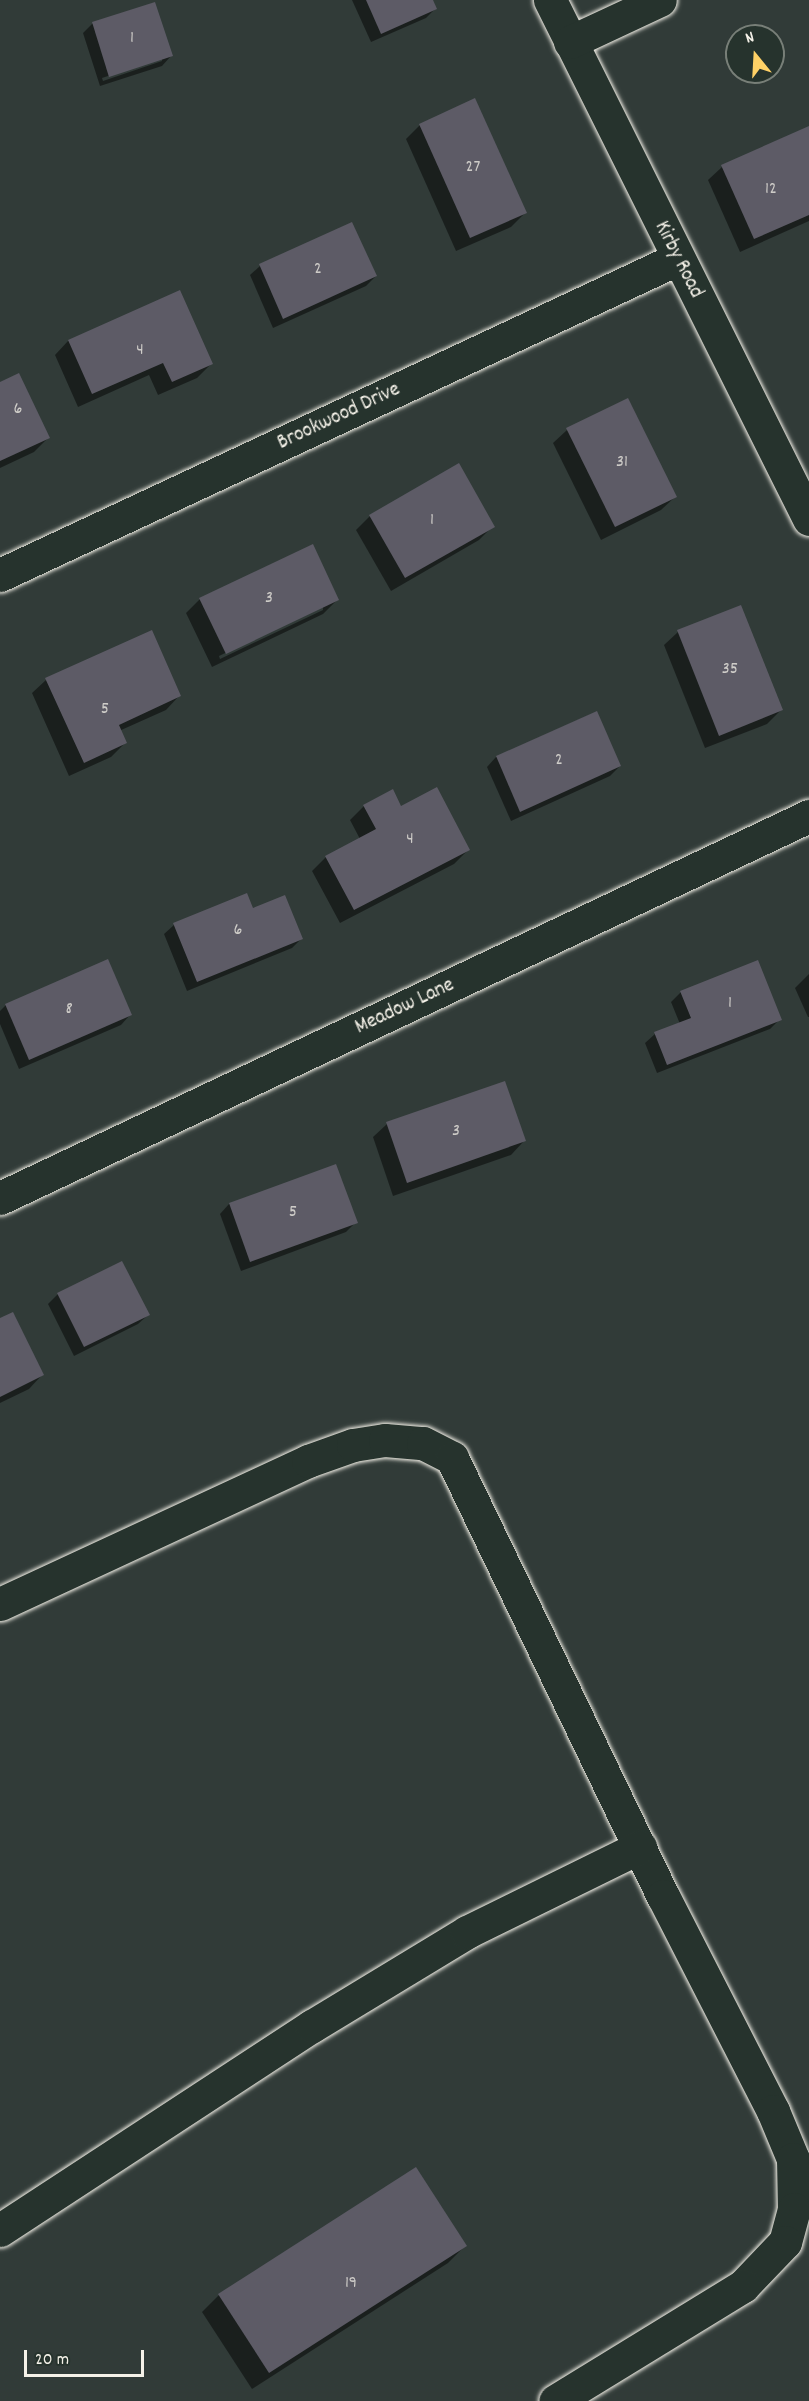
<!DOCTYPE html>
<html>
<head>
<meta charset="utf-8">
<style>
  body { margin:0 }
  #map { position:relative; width:809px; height:2401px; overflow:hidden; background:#313b38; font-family:Dekko,sans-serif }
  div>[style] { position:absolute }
  .shadow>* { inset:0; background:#0007 }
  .building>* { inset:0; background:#5d5b66 }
  .roads { filter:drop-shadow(0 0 2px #f4f1e8) drop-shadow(0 0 2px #f4f1e8) }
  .minor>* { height:33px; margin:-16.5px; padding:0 16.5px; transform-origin:16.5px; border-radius:16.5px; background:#26332d }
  span { translate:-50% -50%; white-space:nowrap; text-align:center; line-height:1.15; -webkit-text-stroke:4.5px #26332d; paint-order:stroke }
  .number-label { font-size:18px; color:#ceccc8 }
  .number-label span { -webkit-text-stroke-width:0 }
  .street-label { font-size:21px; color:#f4f1e8 }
  .north { position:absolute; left:725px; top:24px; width:60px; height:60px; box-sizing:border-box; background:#26332d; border:2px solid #787f78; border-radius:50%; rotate:342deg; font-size:16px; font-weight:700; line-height:24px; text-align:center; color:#f4f1e8 }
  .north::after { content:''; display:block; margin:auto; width:21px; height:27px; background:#ffd166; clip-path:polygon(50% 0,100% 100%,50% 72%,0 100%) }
  .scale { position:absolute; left:24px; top:2350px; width:120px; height:27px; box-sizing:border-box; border:3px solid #f4f1e8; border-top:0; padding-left:8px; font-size:18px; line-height:21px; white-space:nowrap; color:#f4f1e8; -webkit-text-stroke:4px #26332d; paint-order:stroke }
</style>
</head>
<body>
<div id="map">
  <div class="shadow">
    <i style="clip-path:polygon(352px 0,432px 0,435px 9px,426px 18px,371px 42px)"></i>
    <i style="clip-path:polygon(evenodd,154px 3px,171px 56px,162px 66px,100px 86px,83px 33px,92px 24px,154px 3px,162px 58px,162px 61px,103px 81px,102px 78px,162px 58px)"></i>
    <i style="clip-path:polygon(420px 125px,525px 213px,511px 227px,456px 251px,406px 139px)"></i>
    <i style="clip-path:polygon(809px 128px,809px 221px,740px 252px,708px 180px,722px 167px)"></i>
    <i style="clip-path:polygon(352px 224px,376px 276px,366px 286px,273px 328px,250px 275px,260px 266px)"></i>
    <i style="clip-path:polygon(179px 292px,211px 364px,197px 378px,158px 395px,149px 375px,78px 407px,55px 355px,68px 341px)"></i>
    <i style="clip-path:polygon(0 384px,48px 438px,34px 452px,0 468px)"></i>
    <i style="clip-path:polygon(567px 430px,675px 497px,661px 510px,601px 540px,553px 443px)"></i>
    <i style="clip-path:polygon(370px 516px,493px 526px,479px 540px,391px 591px,356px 530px)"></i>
    <i style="clip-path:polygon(evenodd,200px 599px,337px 600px,323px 614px,212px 667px,186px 613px,200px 599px,323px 606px,323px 610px,220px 659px,219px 656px,323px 606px)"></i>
    <i style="clip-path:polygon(678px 632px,781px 710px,767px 724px,705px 748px,664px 645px)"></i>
    <i style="clip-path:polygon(46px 680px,179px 696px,166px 710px,119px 731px,125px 743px,111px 757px,69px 776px,32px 693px)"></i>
    <i style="clip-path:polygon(596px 712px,620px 766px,610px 776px,511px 821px,487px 767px,496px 757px)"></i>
    <i style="clip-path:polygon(364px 806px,400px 808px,468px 850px,454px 864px,340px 923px,312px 871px,326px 857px,360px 839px,350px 820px)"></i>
    <i style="clip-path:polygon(246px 895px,253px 910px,302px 938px,292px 948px,187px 991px,164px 934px,174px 925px)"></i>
    <i style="clip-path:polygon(809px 974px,809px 1017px,808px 1017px,795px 988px)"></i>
    <i style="clip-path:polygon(681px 992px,780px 1019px,770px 1029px,657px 1073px,645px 1043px,655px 1034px,680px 1024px,671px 1002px)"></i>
    <i style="clip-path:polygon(6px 1005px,130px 1015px,121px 1025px,19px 1069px,0 1024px,0 1011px)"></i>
    <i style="clip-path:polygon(387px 1124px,524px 1141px,511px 1155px,393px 1196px,373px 1137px)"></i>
    <i style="clip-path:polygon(335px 1166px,356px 1222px,346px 1232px,241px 1271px,220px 1214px,229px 1204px)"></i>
    <i style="clip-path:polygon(122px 1263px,148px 1315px,138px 1324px,74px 1356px,48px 1304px,58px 1294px)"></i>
    <i style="clip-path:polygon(0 1320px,42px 1375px,29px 1389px,0 1403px)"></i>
    <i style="clip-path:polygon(465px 2246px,448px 2263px,252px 2389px,202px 2312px,219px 2295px)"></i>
  </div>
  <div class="building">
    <i style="clip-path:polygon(366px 0,433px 0,437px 9px,381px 34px)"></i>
    <i style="clip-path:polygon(155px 2px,173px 56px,109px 77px,92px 22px)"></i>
    <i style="clip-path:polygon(475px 98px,527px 213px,470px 238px,419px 124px)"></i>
    <i style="clip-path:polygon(809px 126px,809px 215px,754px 239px,721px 165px)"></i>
    <i style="clip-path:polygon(352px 222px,377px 276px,283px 319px,259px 264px)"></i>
    <i style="clip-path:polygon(180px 290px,213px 364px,172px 382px,163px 363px,92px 394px,68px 340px)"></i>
    <i style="clip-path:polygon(19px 373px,50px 438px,0 461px,0 382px)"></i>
    <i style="clip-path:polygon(628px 398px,677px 497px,615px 527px,566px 428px)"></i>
    <i style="clip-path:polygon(459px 463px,495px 527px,405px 578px,369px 515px)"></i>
    <i style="clip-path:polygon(313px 544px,339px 600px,226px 654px,199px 598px)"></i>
    <i style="clip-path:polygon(741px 605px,783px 710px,719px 736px,677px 630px)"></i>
    <i style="clip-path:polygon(152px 630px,181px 696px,119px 725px,127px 743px,84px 763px,45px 678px)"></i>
    <i style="clip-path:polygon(597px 711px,621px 766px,520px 812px,496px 756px)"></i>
    <i style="clip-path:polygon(437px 787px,470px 850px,354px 910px,325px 856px,376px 829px,363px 805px,393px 789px,401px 806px)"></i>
    <i style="clip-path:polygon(247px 893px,253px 908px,285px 895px,303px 939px,197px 982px,173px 923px)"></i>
    <i style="clip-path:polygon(108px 959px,132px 1015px,29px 1060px,5px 1004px)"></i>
    <i style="clip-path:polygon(758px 960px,782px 1020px,667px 1065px,654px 1032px,691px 1018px,680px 991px)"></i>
    <i style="clip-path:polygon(505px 1081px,526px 1141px,407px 1183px,386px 1122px)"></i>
    <i style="clip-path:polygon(336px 1164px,358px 1223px,250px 1262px,229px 1203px)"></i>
    <i style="clip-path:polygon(122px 1261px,150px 1315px,84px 1347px,57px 1293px)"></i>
    <i style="clip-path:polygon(13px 1312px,44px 1375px,0 1397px,0 1318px)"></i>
    <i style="clip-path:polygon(416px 2167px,467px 2246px,269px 2373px,218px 2294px)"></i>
  </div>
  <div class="roads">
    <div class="minor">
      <i style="left:550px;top:0;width:580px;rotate:63.48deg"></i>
      <i style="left:570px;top:42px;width:99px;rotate:-25deg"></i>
      <i style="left:0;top:575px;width:747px;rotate:-25.02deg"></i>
      <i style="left:0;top:1198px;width:895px;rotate:-25.28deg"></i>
      <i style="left:0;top:1604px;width:340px;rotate:-24.9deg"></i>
      <i style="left:308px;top:1461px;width:48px;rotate:-19.6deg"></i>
      <i style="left:353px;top:1445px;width:32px;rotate:-9deg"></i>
      <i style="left:385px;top:1440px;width:38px;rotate:5deg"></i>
      <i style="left:423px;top:1443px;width:33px;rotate:27deg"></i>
      <i style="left:452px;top:1458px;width:486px;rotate:64.3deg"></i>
      <i style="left:663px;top:1896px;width:242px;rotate:62.9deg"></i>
      <i style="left:773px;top:2111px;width:52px;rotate:67.4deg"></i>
      <i style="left:793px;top:2159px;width:50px;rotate:88.9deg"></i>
      <i style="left:794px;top:2209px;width:34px;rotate:105deg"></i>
      <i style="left:785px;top:2242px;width:61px;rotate:133.7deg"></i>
      <i style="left:743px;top:2286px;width:220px;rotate:148.5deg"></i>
      <i style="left:0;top:2230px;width:373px;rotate:-33.2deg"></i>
      <i style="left:312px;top:2026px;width:181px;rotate:-31.2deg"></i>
      <i style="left:467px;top:1932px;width:193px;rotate:-26.2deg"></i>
    </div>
  </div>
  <div class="number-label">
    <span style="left:132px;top:39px">1</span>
    <span style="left:473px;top:168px">27</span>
    <span style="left:771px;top:190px">12</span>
    <span style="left:318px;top:270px">2</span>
    <span style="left:140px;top:351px">4</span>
    <span style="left:18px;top:410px">6</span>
    <span style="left:622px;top:463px">31</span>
    <span style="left:432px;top:521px">1</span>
    <span style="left:269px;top:599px">3</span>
    <span style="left:730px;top:670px">35</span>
    <span style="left:105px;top:710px">5</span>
    <span style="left:559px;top:761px">2</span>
    <span style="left:410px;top:840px">4</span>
    <span style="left:238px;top:931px">6</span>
    <span style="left:730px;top:1004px">1</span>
    <span style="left:69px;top:1010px">8</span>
    <span style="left:456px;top:1132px">3</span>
    <span style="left:293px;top:1213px">5</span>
    <span style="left:351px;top:2284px">19</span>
  </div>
  <div class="street-label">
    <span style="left:678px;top:260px;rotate:63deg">Kirby Road</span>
    <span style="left:339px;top:417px;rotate:-25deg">Brookwood Drive</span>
    <span style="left:405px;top:1007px;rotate:-25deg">Meadow Lane</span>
  </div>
  <div class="north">N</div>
  <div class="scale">20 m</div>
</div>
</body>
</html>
